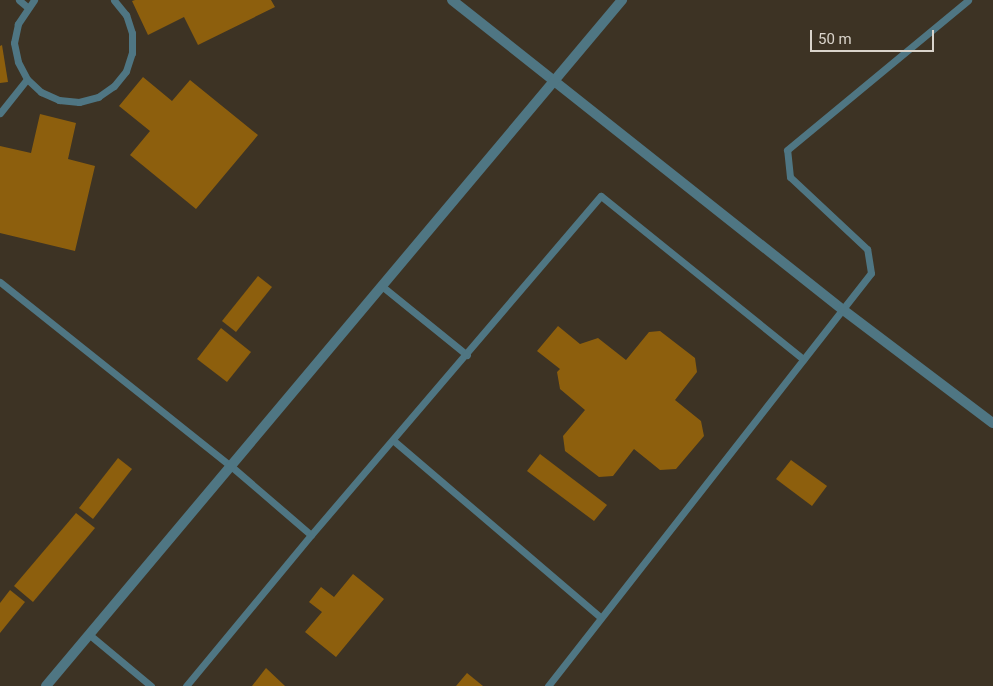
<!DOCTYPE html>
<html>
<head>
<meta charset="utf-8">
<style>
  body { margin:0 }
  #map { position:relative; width:993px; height:686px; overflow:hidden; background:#3d3324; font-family:Roboto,sans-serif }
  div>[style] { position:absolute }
  .building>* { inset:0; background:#8d5f0d }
  .service>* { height:7px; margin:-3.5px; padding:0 3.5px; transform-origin:3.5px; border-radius:3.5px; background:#4f7683 }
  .minor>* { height:10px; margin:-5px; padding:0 5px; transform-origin:5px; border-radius:5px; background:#4f7683 }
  span { translate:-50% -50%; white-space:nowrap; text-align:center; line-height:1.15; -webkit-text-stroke:4.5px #3d3324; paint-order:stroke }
  .scale { position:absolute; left:810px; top:30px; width:124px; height:22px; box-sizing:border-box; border:2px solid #dad4cb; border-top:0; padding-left:6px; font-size:15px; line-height:18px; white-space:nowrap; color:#dad4cb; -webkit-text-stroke:4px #3d3324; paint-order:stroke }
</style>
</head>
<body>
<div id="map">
  <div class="building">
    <i style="clip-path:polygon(135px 0,271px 0,275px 7px,198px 45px,184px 17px,148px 35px,132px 1px)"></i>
    <i style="clip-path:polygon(2px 45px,8px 82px,0 83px,0 46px)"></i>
    <i style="clip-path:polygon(143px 77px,172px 101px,190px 80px,258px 135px,196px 209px,130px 155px,150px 131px,119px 106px)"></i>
    <i style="clip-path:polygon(40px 114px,76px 123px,68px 159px,95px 166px,75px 251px,0 233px,0 146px,31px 153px)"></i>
    <i style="clip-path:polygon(258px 276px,272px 287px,236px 332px,222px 321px)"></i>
    <i style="clip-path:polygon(558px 326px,580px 344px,598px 338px,626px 360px,649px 332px,660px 331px,695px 358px,697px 372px,675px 400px,701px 421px,704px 436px,676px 469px,660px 470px,634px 449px,613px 476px,599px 477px,565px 451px,563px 436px,585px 410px,560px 389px,557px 372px,560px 369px,537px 351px)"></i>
    <i style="clip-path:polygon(221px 328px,251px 352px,227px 382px,197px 359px)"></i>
    <i style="clip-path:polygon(540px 454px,607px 505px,594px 521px,527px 471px)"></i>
    <i style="clip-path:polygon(118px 458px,132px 469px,93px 519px,79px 508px)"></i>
    <i style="clip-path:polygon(791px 460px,827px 486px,812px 506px,776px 479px)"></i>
    <i style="clip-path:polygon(76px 513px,95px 528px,33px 602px,14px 586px)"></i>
    <i style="clip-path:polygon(353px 574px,384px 599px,336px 657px,305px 632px,322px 612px,309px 602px,321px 587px,334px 597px)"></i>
    <i style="clip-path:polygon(10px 590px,25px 602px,0 633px,0 603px)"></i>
    <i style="clip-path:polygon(266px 668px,285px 686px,252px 686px)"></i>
    <i style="clip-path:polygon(467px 673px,483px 686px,456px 686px)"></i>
  </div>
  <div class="service">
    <i style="left:19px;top:0;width:11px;rotate:41deg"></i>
    <i style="left:34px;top:0;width:29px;rotate:124deg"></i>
    <i style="left:18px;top:24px;width:19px;rotate:102deg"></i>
    <i style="left:14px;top:43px;width:19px;rotate:78deg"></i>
    <i style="left:18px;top:62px;width:19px;rotate:62deg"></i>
    <i style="left:27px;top:79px;width:19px;rotate:43deg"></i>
    <i style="left:41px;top:92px;width:20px;rotate:24deg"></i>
    <i style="left:59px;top:100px;width:20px;rotate:6deg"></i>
    <i style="left:79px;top:102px;width:20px;rotate:-15deg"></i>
    <i style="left:98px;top:97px;width:19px;rotate:-35deg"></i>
    <i style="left:114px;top:86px;width:19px;rotate:-51deg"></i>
    <i style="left:126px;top:71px;width:19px;rotate:-72deg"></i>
    <i style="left:132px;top:53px;width:20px;rotate:-90deg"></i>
    <i style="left:132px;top:33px;width:19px;rotate:-108deg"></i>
    <i style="left:126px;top:15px;width:19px;rotate:-129deg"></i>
    <i style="left:0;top:113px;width:43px;rotate:-51.5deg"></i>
    <i style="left:0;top:282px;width:297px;rotate:38.6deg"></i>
    <i style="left:232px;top:467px;width:104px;rotate:40.7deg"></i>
    <i style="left:383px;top:287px;width:108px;rotate:39deg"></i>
    <i style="left:394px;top:441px;width:272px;rotate:40.5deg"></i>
    <i style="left:91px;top:636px;width:78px;rotate:39.8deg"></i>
    <i style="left:186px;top:686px;width:196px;rotate:-50.4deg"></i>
    <i style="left:311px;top:535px;width:446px;rotate:-49.5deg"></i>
    <i style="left:601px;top:196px;width:260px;rotate:38.9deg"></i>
    <i style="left:548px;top:686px;width:524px;rotate:-51.97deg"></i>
    <i style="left:871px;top:273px;width:24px;rotate:-99deg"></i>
    <i style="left:867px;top:249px;width:105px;rotate:-136.9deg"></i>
    <i style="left:790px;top:177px;width:27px;rotate:-96deg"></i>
    <i style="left:787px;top:150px;width:235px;rotate:-39.6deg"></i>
  </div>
  <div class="minor">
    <i style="left:452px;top:0;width:498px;rotate:38.4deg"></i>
    <i style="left:842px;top:309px;width:189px;rotate:37.1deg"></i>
    <i style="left:46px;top:686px;width:896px;rotate:-49.98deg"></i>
  </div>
  <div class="scale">50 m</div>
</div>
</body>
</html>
